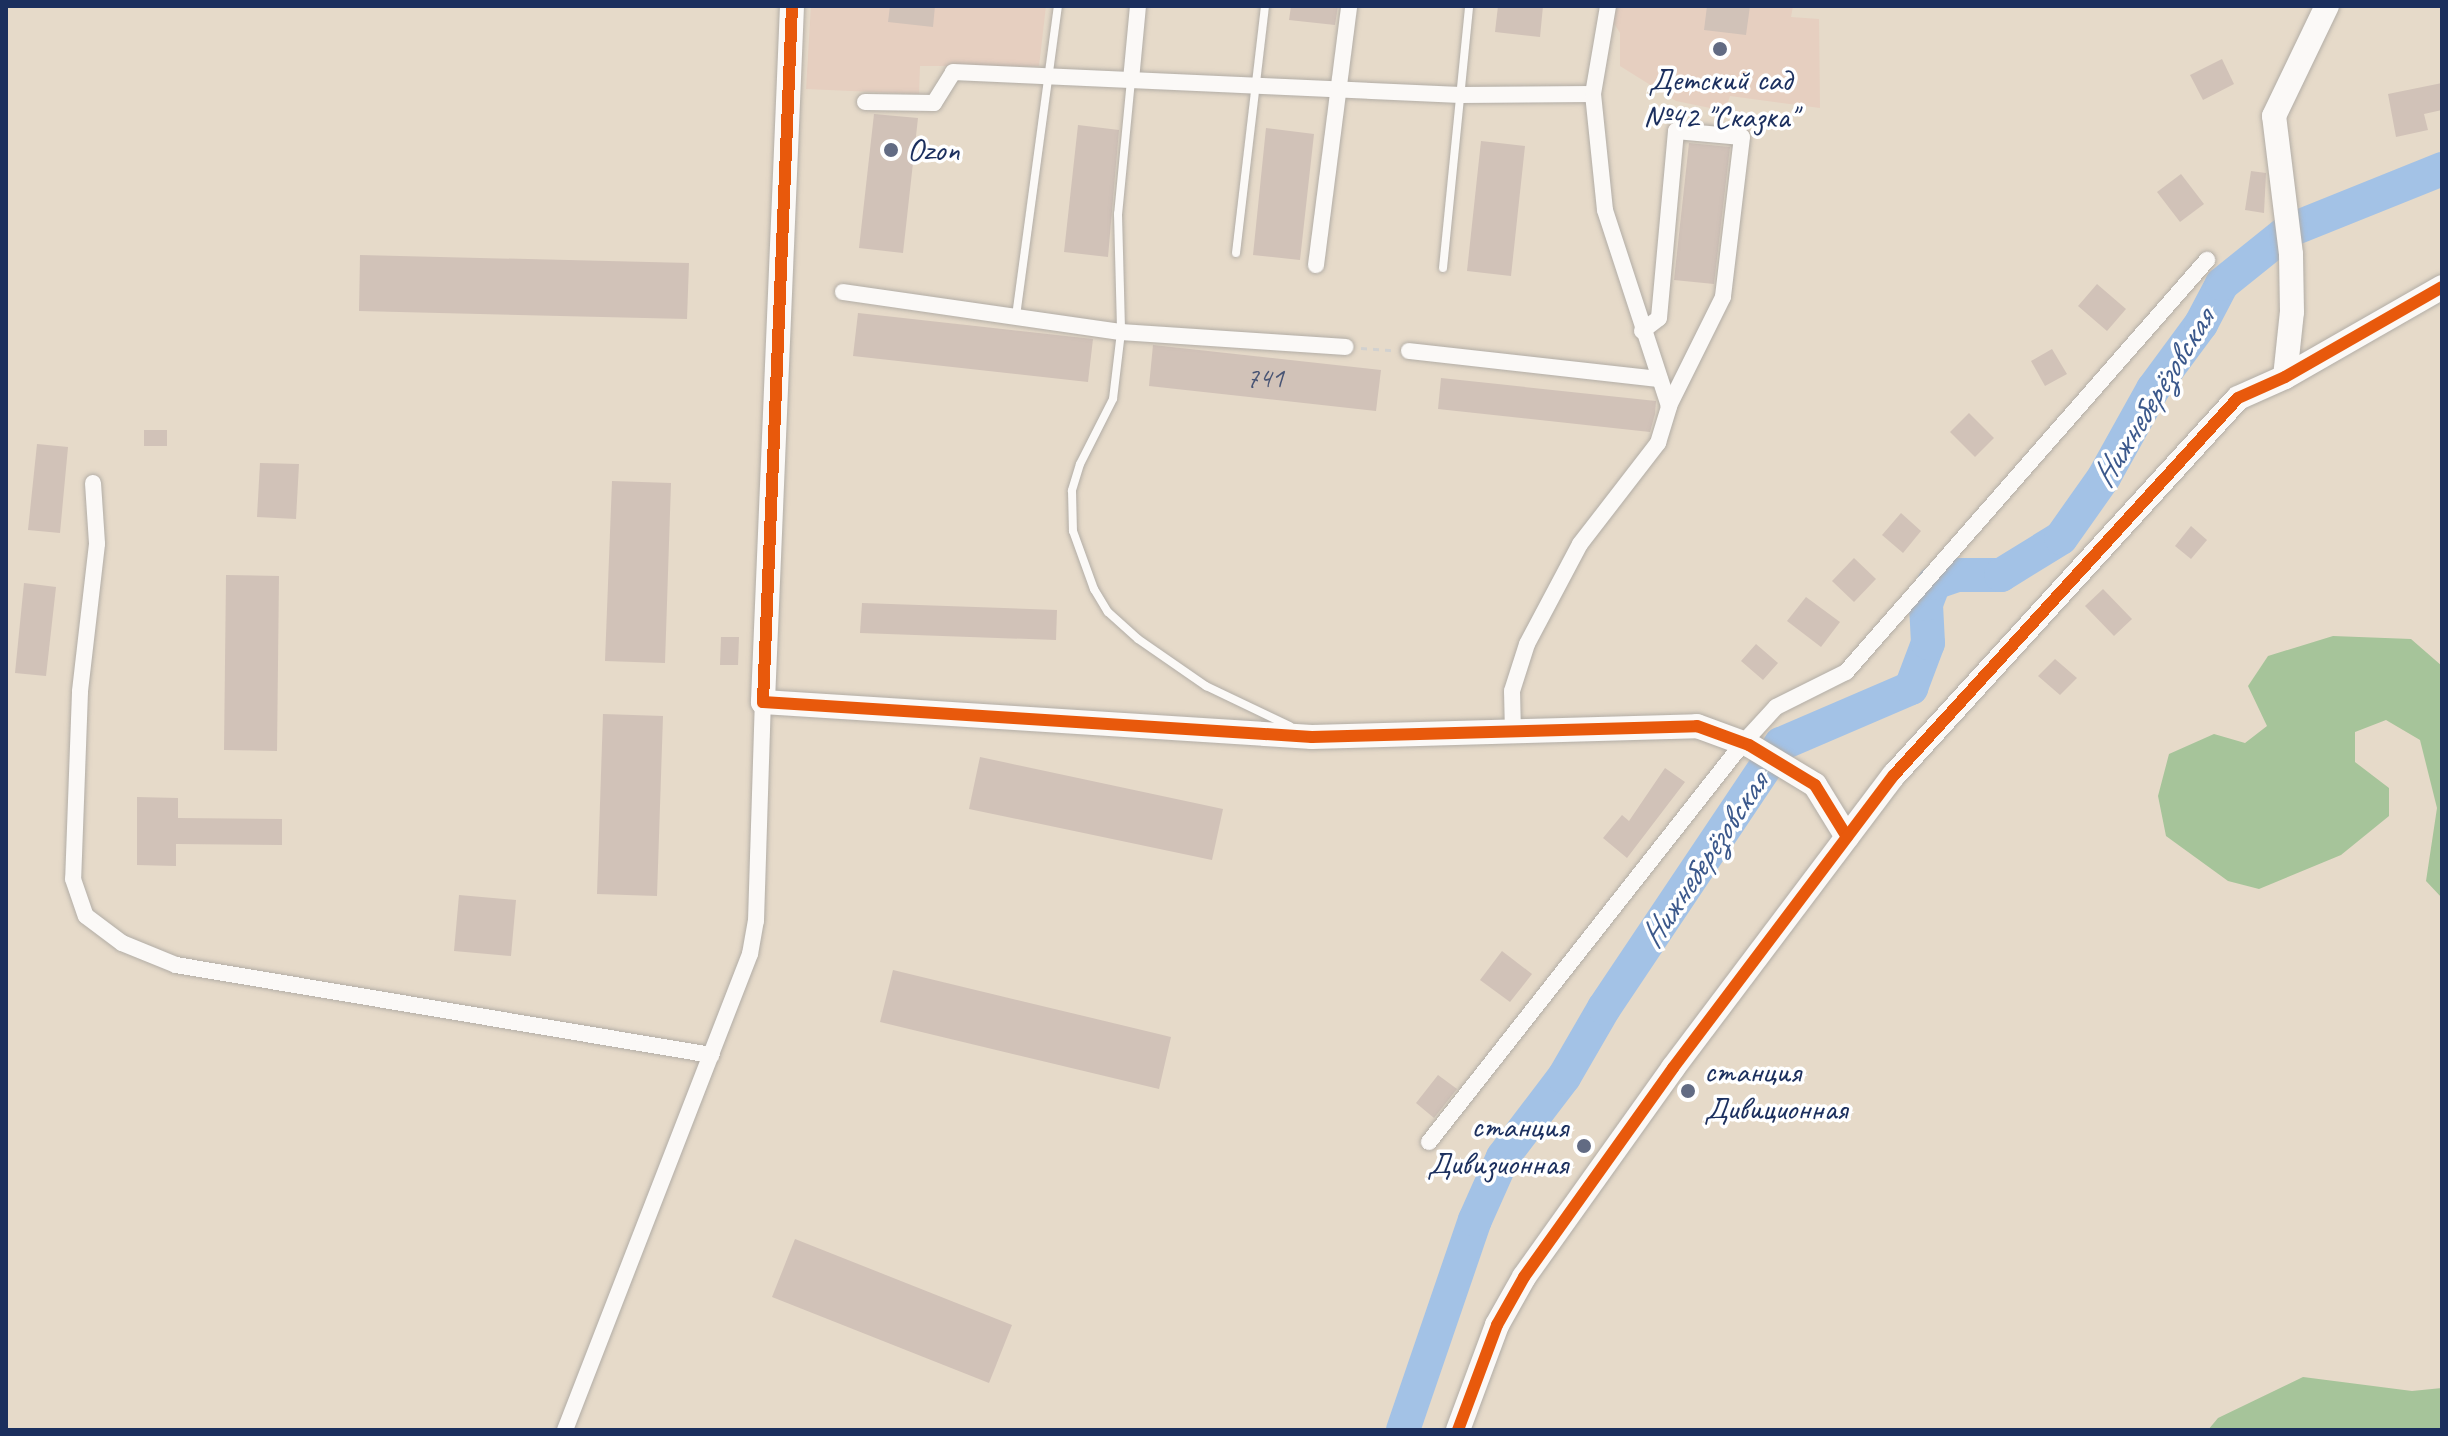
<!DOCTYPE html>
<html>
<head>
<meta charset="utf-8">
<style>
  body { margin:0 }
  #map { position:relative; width:2448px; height:1436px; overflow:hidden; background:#e6dac9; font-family:Caveat,sans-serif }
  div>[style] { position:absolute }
  .built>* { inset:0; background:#e6cfc0 }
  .forest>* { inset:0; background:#a6c49a }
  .river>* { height:34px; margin:-17px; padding:0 17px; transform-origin:17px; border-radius:17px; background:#a3c2e6 }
  .building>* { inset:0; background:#d1c2b8 }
  .path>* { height:3px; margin-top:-1.5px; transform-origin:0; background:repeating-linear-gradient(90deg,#d2d1cf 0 6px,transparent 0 12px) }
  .roads { filter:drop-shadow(0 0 2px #b2ada6) drop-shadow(0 0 2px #b2ada6) }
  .lane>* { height:8px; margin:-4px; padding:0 4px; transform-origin:4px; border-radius:4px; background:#fbf9f7 }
  .street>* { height:16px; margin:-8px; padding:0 8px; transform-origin:8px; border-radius:8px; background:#fbf9f7 }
  .secondary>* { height:24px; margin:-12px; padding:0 12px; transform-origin:12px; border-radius:12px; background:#fbf9f7 }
  .cycleway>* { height:12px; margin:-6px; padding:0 6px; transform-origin:6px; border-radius:6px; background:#e8590c }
  .dots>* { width:22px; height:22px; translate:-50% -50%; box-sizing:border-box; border:4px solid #fff; border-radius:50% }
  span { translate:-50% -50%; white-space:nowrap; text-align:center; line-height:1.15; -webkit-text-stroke:7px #fff; paint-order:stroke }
  .number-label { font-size:28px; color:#485474 }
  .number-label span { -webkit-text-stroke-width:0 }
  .poi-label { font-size:32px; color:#1b2f5e }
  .left { translate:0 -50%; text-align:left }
  .right { translate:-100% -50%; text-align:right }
  .water-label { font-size:34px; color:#3b588b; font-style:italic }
  .frame { position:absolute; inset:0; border:8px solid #1b2f5e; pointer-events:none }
</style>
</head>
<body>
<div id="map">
  <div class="built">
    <i style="clip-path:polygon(811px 6px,1046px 6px,1039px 66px,920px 66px,919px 94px,806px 89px)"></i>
    <i style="clip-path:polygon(1614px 6px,1793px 6px,1791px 17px,1819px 19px,1820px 108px,1730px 96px,1725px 111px,1676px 101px,1620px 66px,1620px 33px,1611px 19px)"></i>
  </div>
  <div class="forest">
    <i style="clip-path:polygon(2333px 636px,2411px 639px,2442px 666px,2442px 898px,2426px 881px,2437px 808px,2420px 740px,2386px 720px,2355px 732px,2355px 762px,2389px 788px,2389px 816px,2341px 855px,2259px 889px,2228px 881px,2166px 836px,2158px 796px,2169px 754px,2214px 734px,2245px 743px,2267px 726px,2248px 686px,2268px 656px)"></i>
    <i style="clip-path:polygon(2303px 1377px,2412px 1391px,2442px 1388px,2442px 1430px,2208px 1430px,2218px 1418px)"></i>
  </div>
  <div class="river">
    <i style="left:1403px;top:1430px;width:222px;rotate:-71.1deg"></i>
    <i style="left:1475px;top:1220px;width:69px;rotate:-66deg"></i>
    <i style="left:1503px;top:1157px;width:101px;rotate:-52.7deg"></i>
    <i style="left:1564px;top:1077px;width:80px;rotate:-59.9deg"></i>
    <i style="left:1604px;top:1008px;width:318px;rotate:-56.2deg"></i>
    <i style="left:1781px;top:744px;width:142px;rotate:-23.3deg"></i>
    <i style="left:1911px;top:688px;width:48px;rotate:-69.3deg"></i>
    <i style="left:1928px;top:643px;width:39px;rotate:-93deg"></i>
    <i style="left:1926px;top:604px;width:22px;rotate:-69deg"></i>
    <i style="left:1934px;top:583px;width:24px;rotate:-19deg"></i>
    <i style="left:1957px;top:575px;width:44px"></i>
    <i style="left:2001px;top:575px;width:70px;rotate:-31.7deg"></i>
    <i style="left:2061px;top:538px;width:75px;rotate:-54.8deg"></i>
    <i style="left:2104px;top:477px;width:101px;rotate:-60.9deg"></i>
    <i style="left:2153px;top:389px;width:81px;rotate:-53.6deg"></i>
    <i style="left:2201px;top:324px;width:45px;rotate:-62.3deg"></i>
    <i style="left:2222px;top:284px;width:85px;rotate:-38.8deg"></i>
    <i style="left:2288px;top:231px;width:166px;rotate:-21.9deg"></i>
  </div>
  <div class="building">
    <i style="clip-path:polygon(890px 6px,935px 6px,933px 27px,888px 22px)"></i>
    <i style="clip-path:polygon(1291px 6px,1338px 6px,1335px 25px,1289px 20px)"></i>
    <i style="clip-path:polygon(1498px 6px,1543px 6px,1540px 37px,1495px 32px)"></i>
    <i style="clip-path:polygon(1707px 6px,1750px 6px,1746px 35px,1704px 30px)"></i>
    <i style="clip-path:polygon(2222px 59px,2234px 84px,2203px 100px,2190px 75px)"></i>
    <i style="clip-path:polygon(2442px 83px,2442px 110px,2424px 114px,2428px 130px,2396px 137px,2388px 94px)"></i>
    <i style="clip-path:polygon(874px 114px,918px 118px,903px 253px,859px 248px)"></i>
    <i style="clip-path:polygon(1078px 125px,1119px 130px,1108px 257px,1064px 252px)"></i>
    <i style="clip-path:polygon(1266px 128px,1314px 134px,1300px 260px,1253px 255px)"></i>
    <i style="clip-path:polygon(1481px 141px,1525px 146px,1511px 276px,1467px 271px)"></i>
    <i style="clip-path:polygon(1689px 143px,1730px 147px,1714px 284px,1674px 280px)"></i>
    <i style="clip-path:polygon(2251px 171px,2266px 173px,2264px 213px,2245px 210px)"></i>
    <i style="clip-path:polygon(2181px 174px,2204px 204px,2180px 222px,2157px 192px)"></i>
    <i style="clip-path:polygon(360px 255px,689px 263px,687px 319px,359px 311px)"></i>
    <i style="clip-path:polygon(2097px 284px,2126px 309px,2107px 331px,2078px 306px)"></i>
    <i style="clip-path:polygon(858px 313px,1093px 339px,1088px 382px,853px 356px)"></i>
    <i style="clip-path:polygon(1153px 345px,1381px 370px,1376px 411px,1149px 386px)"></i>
    <i style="clip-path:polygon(2052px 349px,2067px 374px,2045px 386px,2031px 361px)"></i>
    <i style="clip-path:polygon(1441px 378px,1656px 401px,1655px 414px,1650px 432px,1438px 409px)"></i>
    <i style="clip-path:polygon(1969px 413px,1994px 438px,1975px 457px,1950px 432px)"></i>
    <i style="clip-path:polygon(144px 430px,167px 430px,167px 446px,144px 446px)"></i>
    <i style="clip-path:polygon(37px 444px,68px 447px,60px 533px,28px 530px)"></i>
    <i style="clip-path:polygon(260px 463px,299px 464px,296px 519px,257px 517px)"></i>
    <i style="clip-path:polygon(612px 481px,671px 483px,665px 663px,605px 661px)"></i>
    <i style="clip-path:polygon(1901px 513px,1921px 531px,1903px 553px,1882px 535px)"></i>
    <i style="clip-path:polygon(2191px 526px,2207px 540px,2191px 559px,2175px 546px)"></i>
    <i style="clip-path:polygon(1854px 558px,1876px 579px,1854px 602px,1832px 581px)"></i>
    <i style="clip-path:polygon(226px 575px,279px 576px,277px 751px,224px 750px)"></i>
    <i style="clip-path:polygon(24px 583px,56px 587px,46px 676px,15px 673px)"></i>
    <i style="clip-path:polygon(2103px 589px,2132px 619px,2114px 636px,2085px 606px)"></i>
    <i style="clip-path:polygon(1806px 597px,1840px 622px,1821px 647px,1787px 621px)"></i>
    <i style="clip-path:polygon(862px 603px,1057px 610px,1056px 640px,860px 633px)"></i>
    <i style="clip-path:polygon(721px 637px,739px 637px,738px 665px,720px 665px)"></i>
    <i style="clip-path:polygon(1756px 644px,1778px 663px,1763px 680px,1741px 661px)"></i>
    <i style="clip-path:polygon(2055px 659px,2077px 678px,2060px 695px,2038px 676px)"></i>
    <i style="clip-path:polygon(603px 714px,663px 716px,657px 896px,597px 894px)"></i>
    <i style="clip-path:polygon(980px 757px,1223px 809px,1212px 860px,969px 809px)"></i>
    <i style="clip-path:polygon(1665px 768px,1685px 782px,1627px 858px,1603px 838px,1622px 815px,1629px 821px)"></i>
    <i style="clip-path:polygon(137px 797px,178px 798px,178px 818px,282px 819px,282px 845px,176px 844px,176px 866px,137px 865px)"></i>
    <i style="clip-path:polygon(459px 895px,516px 900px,511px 956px,454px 951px)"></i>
    <i style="clip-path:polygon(1502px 951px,1532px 974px,1510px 1002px,1480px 980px)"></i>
    <i style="clip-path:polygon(893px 970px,1171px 1037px,1159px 1089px,880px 1022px)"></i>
    <i style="clip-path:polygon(1438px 1075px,1457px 1089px,1434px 1118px,1416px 1103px)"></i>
    <i style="clip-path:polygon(795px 1239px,1012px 1325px,989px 1383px,772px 1297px)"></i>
  </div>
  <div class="path">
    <i style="left:1361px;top:348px;width:32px;rotate:4deg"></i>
  </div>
  <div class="roads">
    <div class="lane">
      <i style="left:1131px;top:80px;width:135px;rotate:95.5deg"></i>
      <i style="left:1118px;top:214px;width:118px;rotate:88.5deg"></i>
      <i style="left:1121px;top:332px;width:67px;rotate:96.8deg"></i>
      <i style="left:1113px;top:399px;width:73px;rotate:116.9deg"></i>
      <i style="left:1080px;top:464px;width:28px;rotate:107deg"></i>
      <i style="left:1072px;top:491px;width:40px;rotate:88.6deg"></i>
      <i style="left:1073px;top:531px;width:62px;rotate:70.1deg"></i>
      <i style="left:1094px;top:589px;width:27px;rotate:59deg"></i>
      <i style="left:1108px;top:612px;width:40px;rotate:42deg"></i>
      <i style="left:1138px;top:639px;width:83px;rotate:34.7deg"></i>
      <i style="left:1206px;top:686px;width:93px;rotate:25.5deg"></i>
      <i style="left:1236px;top:253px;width:249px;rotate:-83.3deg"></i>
      <i style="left:1443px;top:268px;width:263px;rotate:-84.3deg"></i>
      <i style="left:1016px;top:316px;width:313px;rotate:-82.3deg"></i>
    </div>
    <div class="street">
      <i style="left:1131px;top:80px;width:74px;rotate:-84.6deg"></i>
      <i style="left:865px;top:102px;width:69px;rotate:0.8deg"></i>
      <i style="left:934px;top:103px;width:36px;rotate:-58deg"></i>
      <i style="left:953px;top:72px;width:508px;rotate:2.6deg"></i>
      <i style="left:1460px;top:95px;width:133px;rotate:-0.4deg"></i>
      <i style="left:1316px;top:265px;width:261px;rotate:-82.7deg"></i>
      <i style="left:843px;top:292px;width:281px;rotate:8.2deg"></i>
      <i style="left:1121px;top:332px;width:225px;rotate:3.8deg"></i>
      <i style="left:1642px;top:331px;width:21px;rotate:-37deg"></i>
      <i style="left:1659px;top:318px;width:188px;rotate:-84.8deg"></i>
      <i style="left:1676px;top:131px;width:66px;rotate:5.2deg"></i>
      <i style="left:1742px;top:137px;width:161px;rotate:96.8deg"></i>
      <i style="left:1723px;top:297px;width:122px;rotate:116.4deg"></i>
      <i style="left:1409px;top:351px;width:252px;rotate:6.4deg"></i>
      <i style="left:93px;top:483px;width:61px;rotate:86.2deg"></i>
      <i style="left:97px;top:544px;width:149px;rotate:96.6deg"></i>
      <i style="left:80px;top:692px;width:187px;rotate:92.1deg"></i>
      <i style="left:73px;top:879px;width:39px;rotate:71deg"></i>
      <i style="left:86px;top:916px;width:45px;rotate:36.9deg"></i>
      <i style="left:122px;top:943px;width:58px;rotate:22.2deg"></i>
      <i style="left:176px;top:965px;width:543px;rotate:9.55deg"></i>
      <i style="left:1513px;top:734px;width:43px;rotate:-91.3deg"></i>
      <i style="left:1512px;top:691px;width:49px;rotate:-72.3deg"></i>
      <i style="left:1527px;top:644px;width:113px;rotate:-62.1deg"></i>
      <i style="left:1580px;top:544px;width:128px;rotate:-52.3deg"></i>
      <i style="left:1658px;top:443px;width:39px;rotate:-73deg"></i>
      <i style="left:1669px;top:406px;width:206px;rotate:-108.1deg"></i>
      <i style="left:1605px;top:210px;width:117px;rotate:-95.9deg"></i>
      <i style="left:1593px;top:94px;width:89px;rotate:-80.3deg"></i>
      <i style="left:1429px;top:1142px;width:508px;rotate:-51.8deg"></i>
      <i style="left:1743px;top:743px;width:49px;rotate:-47.5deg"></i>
      <i style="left:1776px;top:707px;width:78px;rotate:-26.6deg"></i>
      <i style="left:1846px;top:672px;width:548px;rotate:-48.77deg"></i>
      <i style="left:565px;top:1430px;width:511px;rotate:-68.76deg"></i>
      <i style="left:750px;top:954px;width:34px;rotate:-80deg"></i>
      <i style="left:756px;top:921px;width:219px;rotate:-88.2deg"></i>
    </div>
    <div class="secondary">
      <i style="left:792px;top:6px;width:697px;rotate:92.39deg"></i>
      <i style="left:763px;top:702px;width:550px;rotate:3.65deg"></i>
      <i style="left:1312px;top:737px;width:385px;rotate:-1.6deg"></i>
      <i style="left:1697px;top:726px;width:55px;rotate:20.1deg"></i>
      <i style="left:1749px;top:745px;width:77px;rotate:31.2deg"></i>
      <i style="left:1815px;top:785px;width:61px;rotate:58.4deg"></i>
      <i style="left:2285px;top:377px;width:65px;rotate:-83.9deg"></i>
      <i style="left:2292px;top:312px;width:58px;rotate:-91deg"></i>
      <i style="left:2291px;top:254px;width:139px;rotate:-97deg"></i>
      <i style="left:2274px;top:116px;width:122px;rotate:-64.3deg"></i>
      <i style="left:1458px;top:1430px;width:112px;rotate:-69.6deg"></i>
      <i style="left:1497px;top:1325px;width:55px;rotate:-60.6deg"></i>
      <i style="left:1524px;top:1277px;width:257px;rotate:-54.5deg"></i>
      <i style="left:1673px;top:1068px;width:367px;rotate:-53deg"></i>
      <i style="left:1894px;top:775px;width:510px;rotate:-47.62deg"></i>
      <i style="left:2238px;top:398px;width:51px;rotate:-24.1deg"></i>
      <i style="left:2285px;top:377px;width:181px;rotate:-29.8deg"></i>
    </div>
  </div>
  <div class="cycleway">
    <i style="left:792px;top:6px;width:697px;rotate:92.39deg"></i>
    <i style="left:763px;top:702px;width:550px;rotate:3.65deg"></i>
    <i style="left:1312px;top:737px;width:385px;rotate:-1.6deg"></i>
    <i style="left:1697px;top:726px;width:55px;rotate:20.1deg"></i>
    <i style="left:1749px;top:745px;width:77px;rotate:31.2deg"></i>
    <i style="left:1815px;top:785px;width:61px;rotate:58.4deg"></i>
    <i style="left:1458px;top:1430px;width:112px;rotate:-69.6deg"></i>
    <i style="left:1497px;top:1325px;width:55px;rotate:-60.6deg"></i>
    <i style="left:1524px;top:1277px;width:257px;rotate:-54.5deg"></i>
    <i style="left:1673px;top:1068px;width:367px;rotate:-53deg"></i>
    <i style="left:1894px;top:775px;width:510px;rotate:-47.62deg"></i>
    <i style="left:2238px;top:398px;width:51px;rotate:-24.1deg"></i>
    <i style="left:2285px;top:377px;width:181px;rotate:-29.8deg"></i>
  </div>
  <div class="dots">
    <i style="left:1720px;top:49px;background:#626b83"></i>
    <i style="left:891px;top:150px;background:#626b83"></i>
    <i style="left:1688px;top:1091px;background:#626b83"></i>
    <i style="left:1584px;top:1146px;background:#626b83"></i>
  </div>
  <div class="number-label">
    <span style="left:1265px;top:378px">741</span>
  </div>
  <div class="poi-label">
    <span style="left:1720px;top:99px">Детский сад<br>№42 "Сказка"</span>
    <span class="left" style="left:907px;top:150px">Ozon</span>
    <span class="left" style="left:1704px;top:1091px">станция<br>Дивиционная</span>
    <span class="right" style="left:1568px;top:1146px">станция<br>Дивизионная</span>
  </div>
  <div class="water-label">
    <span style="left:2152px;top:398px;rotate:-58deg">Нижнеберёзовская</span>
    <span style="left:1703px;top:860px;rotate:-56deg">Нижнеберёзовская</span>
  </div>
  <div class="frame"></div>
</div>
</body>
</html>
